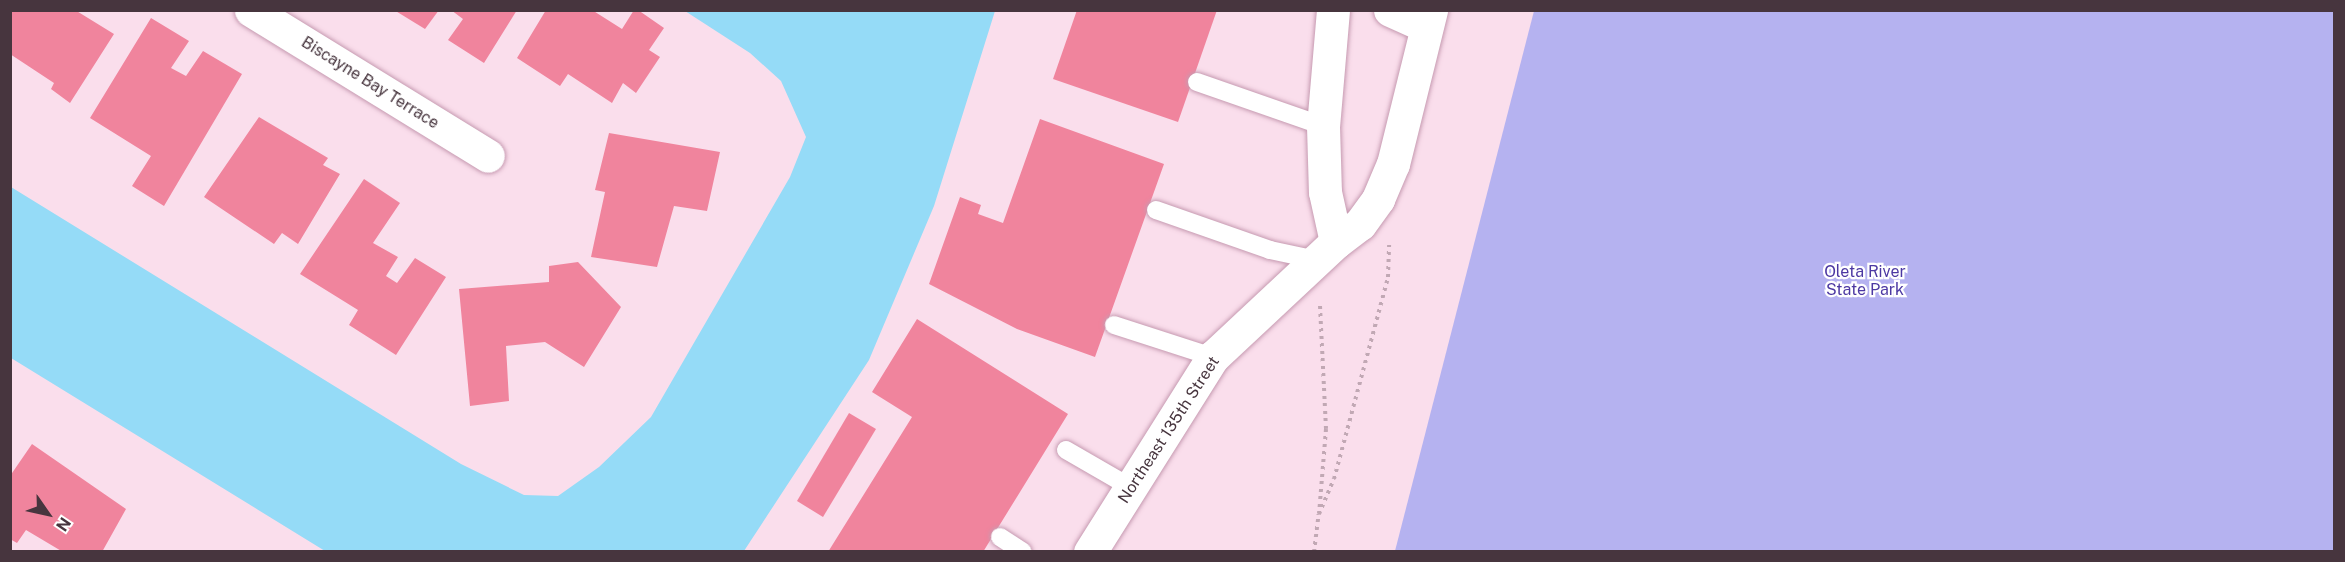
<!DOCTYPE html>
<html>
<head>
<meta charset="utf-8">
<style>
  body { margin:0 }
  #map { position:relative; width:2345px; height:562px; overflow:hidden; background:#fadeec; font-family:"Public Sans",sans-serif }
  div>[style] { position:absolute }
  .green>* { inset:0; background:#b5b2f0 }
  .water>* { inset:0; background:#95dbf7 }
  .building>* { inset:0; background:#f0849d }
  .path>* { height:4px; margin-top:-2px; transform-origin:0; background:repeating-linear-gradient(90deg,#c1a8b4 0 3px,transparent 0 7.5px) }
  .roads { filter:drop-shadow(0 0 2px #c69ab1) drop-shadow(0 0 2px #c69ab1) }
  .service>* { height:18px; margin:-9px; padding:0 9px; transform-origin:9px; border-radius:9px; background:#fff }
  .minor>* { height:33px; margin:-16.5px; padding:0 16.5px; transform-origin:16.5px; border-radius:16.5px; background:#fff }
  .tertiary>* { height:33px; margin:-16.5px; padding:0 16.5px; transform-origin:16.5px; border-radius:16.5px; background:#fff }
  span { translate:-50% -50%; white-space:nowrap; text-align:center; line-height:1.15; -webkit-text-stroke:4.5px #fff; paint-order:stroke }
  .street-label { font-size:16px; color:#47353e }
  .park-label { font-size:16px; color:#4c38a2 }
  .frame { position:absolute; inset:0; border:12px solid #47353e; pointer-events:none }
  .north { position:absolute; left:18px; top:484px; width:60px; height:60px; -webkit-text-stroke:4px #fff; paint-order:stroke; rotate:124deg; font-size:16px; font-weight:700; line-height:24px; text-align:center; color:#47353e }
  .north::after { content:''; display:block; margin:auto; width:21px; height:27px; background:#47353e; clip-path:polygon(50% 0,100% 100%,50% 72%,0 100%) }
</style>
</head>
<body>
<div id="map">
  <div class="green">
    <i style="clip-path:polygon(1534px 11px,2334px 11px,2334px 551px,1395px 551px)"></i>
  </div>
  <div class="water">
    <i style="clip-path:polygon(685px 11px,995px 11px,934px 206px,869px 360px,744px 551px,325px 551px,11px 358px,11px 187px,461px 464px,524px 495px,558px 496px,599px 467px,651px 417px,790px 177px,806px 137px,781px 81px,750px 53px)"></i>
  </div>
  <div class="building">
    <i style="clip-path:polygon(10px 10px,75px 10px,114px 34px,70px 103px,51px 89px,54px 83px,10px 54px)"></i>
    <i style="clip-path:polygon(394px 10px,439px 10px,425px 29px)"></i>
    <i style="clip-path:polygon(451px 10px,517px 10px,484px 63px,448px 40px,463px 19px)"></i>
    <i style="clip-path:polygon(546px 10px,592px 10px,622px 29px,634px 10px,638px 10px,664px 28px,649px 50px,660px 57px,636px 93px,623px 83px,612px 103px,568px 74px,560px 86px,517px 58px)"></i>
    <i style="clip-path:polygon(1077px 10px,1217px 10px,1178px 122px,1053px 79px)"></i>
    <i style="clip-path:polygon(151px 18px,189px 41px,171px 68px,186px 76px,203px 51px,242px 74px,164px 206px,132px 186px,151px 156px,90px 118px)"></i>
    <i style="clip-path:polygon(259px 117px,328px 158px,323px 165px,340px 174px,298px 244px,282px 233px,274px 244px,204px 197px)"></i>
    <i style="clip-path:polygon(1040px 119px,1164px 164px,1095px 357px,1017px 329px,929px 284px,960px 197px,981px 205px,978px 214px,1003px 223px)"></i>
    <i style="clip-path:polygon(609px 133px,720px 152px,707px 211px,674px 206px,657px 267px,591px 257px,605px 192px,595px 190px)"></i>
    <i style="clip-path:polygon(364px 179px,400px 203px,373px 243px,398px 257px,386px 276px,397px 283px,415px 258px,446px 277px,396px 355px,349px 325px,358px 310px,300px 274px)"></i>
    <i style="clip-path:polygon(578px 262px,621px 307px,584px 367px,545px 342px,506px 346px,509px 401px,470px 406px,459px 289px,549px 282px,549px 266px)"></i>
    <i style="clip-path:polygon(917px 319px,1068px 414px,983px 552px,828px 552px,912px 417px,872px 392px)"></i>
    <i style="clip-path:polygon(849px 413px,876px 429px,823px 517px,797px 501px)"></i>
    <i style="clip-path:polygon(32px 444px,126px 509px,102px 552px,63px 552px,26px 530px,17px 543px,10px 539px,10px 476px)"></i>
  </div>
  <div class="path">
    <i style="left:1320px;top:306px;width:123px;rotate:87.2deg"></i>
    <i style="left:1326px;top:429px;width:85px;rotate:94.7deg"></i>
    <i style="left:1319px;top:514px;width:38px;rotate:-67deg"></i>
    <i style="left:1334px;top:479px;width:209px;rotate:-75deg"></i>
    <i style="left:1388px;top:277px;width:32px;rotate:-88deg"></i>
    <i style="left:1314px;top:552px;width:38px;rotate:-83deg"></i>
  </div>
  <div class="roads">
    <div class="service">
      <i style="left:1197px;top:82px;width:133px;rotate:19.2deg"></i>
      <i style="left:1156px;top:210px;width:121px;rotate:19.3deg"></i>
      <i style="left:1270px;top:250px;width:48px;rotate:12deg"></i>
      <i style="left:1114px;top:325px;width:104px;rotate:17.9deg"></i>
      <i style="left:1066px;top:450px;width:74px;rotate:30deg"></i>
      <i style="left:1000px;top:537px;width:27px;rotate:33deg"></i>
    </div>
    <div class="minor">
      <i style="left:251px;top:10px;width:278px;rotate:31.6deg"></i>
      <i style="left:1090px;top:552px;width:231px;rotate:-57.8deg"></i>
      <i style="left:1213px;top:357px;width:168px;rotate:-43.1deg"></i>
    </div>
    <div class="tertiary">
      <i style="left:1333px;top:10px;width:116px;rotate:94.9deg"></i>
      <i style="left:1323px;top:126px;width:66px;rotate:88.3deg"></i>
      <i style="left:1325px;top:192px;width:51px;rotate:77.6deg"></i>
      <i style="left:1336px;top:242px;width:30px;rotate:-37deg"></i>
      <i style="left:1360px;top:224px;width:31px;rotate:-54deg"></i>
      <i style="left:1378px;top:199px;width:38px;rotate:-67deg"></i>
      <i style="left:1393px;top:164px;width:159px;rotate:-76.1deg"></i>
      <i style="left:1390px;top:10px;width:39px;rotate:24deg"></i>
    </div>
  </div>
  <div class="street-label">
    <span style="left:370px;top:83px;rotate:32deg">Biscayne Bay Terrace</span>
    <span style="left:1169px;top:430px;rotate:-57deg">Northeast 135th Street</span>
  </div>
  <div class="park-label">
    <span style="left:1865px;top:281px">Oleta River<br>State Park</span>
  </div>
  <div class="frame"></div>
  <div class="north">N</div>
</div>
</body>
</html>
